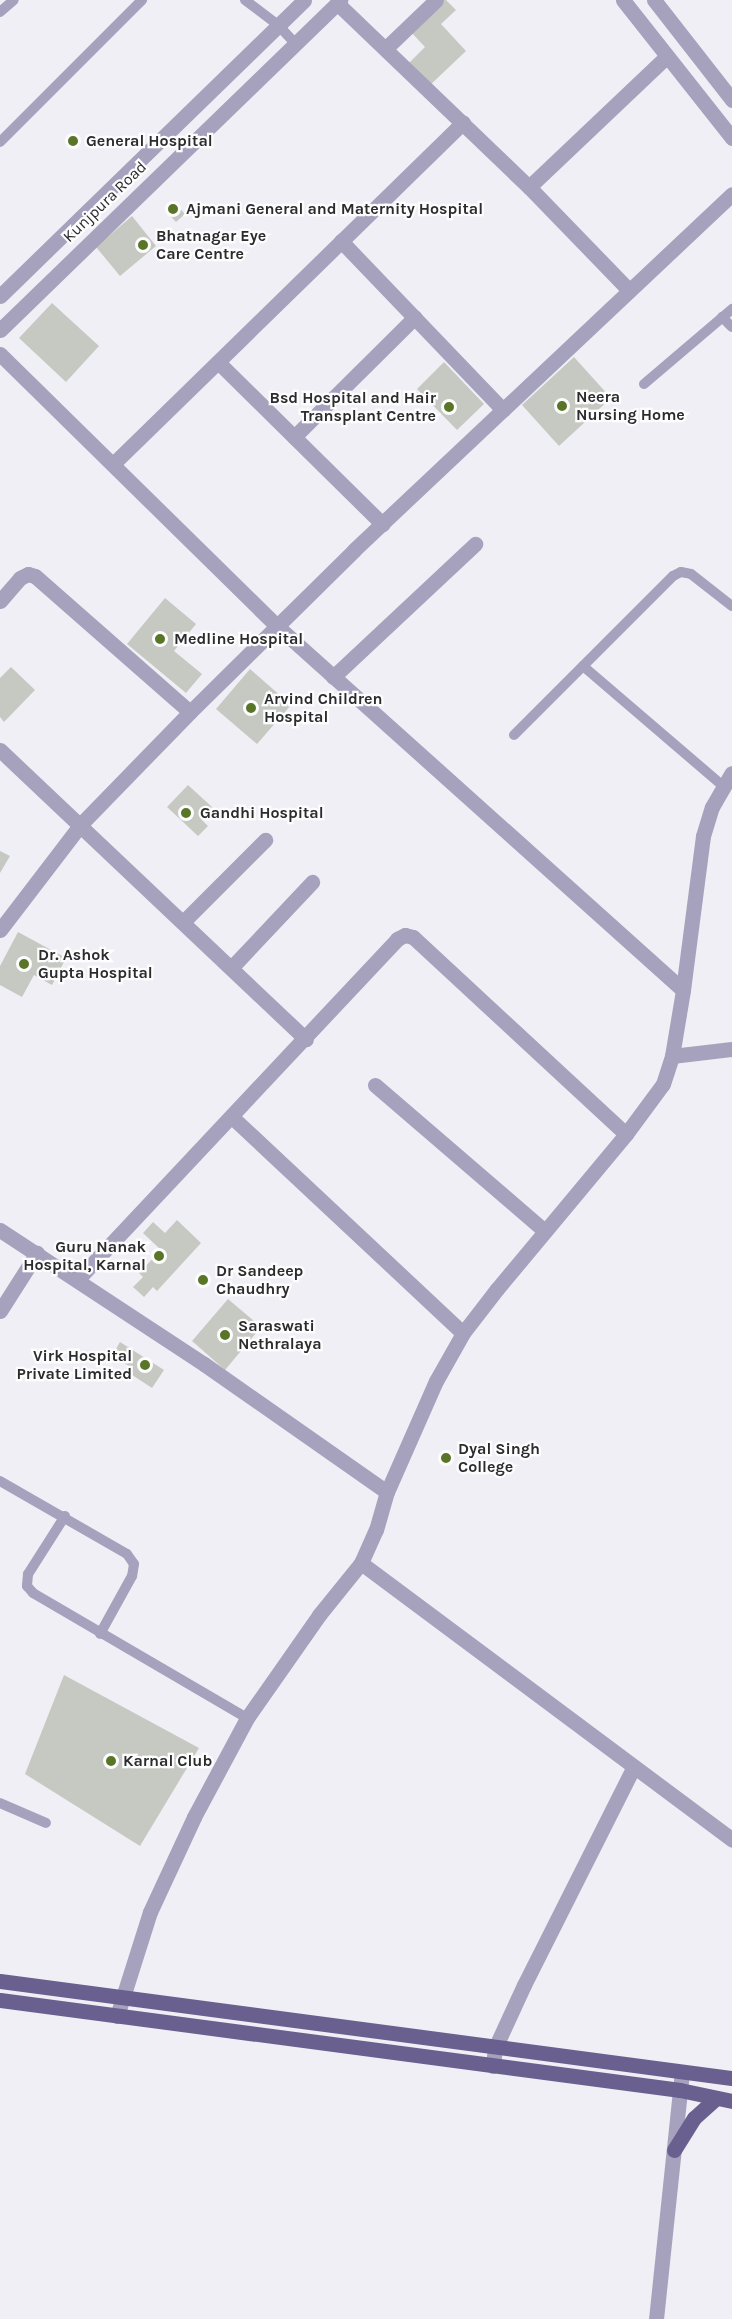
<!DOCTYPE html>
<html>
<head>
<meta charset="utf-8">
<style>
  body { margin:0 }
  #map { position:relative; width:732px; height:2319px; overflow:hidden; background:#f0eff6; font-family:Karla,sans-serif }
  div>[style] { position:absolute }
  .building>* { inset:0; background:#c6c9c2 }
  .service>* { height:10px; margin:-5px; padding:0 5px; transform-origin:5px; border-radius:5px; background:#a6a1bd }
  .minor>* { height:15px; margin:-7.5px; padding:0 7.5px; transform-origin:7.5px; border-radius:7.5px; background:#a6a1bd }
  .tertiary>* { height:15px; margin:-7.5px; padding:0 7.5px; transform-origin:7.5px; border-radius:7.5px; background:#a6a1bd }
  .primary>* { height:15px; margin:-7.5px; padding:0 7.5px; transform-origin:7.5px; border-radius:7.5px; background:#6a6090 }
  .dots>* { width:16px; height:16px; translate:-50% -50%; box-sizing:border-box; border:3px solid #fdfdfe; border-radius:50% }
  span { translate:-50% -50%; white-space:nowrap; text-align:center; line-height:1.15; -webkit-text-stroke:4.5px #fdfdfe; paint-order:stroke }
  .poi-label { font-size:16px; color:#2c2b2e; font-weight:700 }
  .left { translate:0 -50%; text-align:left }
  .right { translate:-100% -50%; text-align:right }
  .street-label { font-size:16px; color:#2c2b2e }
</style>
</head>
<body>
<div id="map">
  <div class="building">
    <i style="clip-path:polygon(442px 0,446px 0,456px 10px,441px 24px,466px 51px,428px 87px,407px 65px,425px 47px,410px 31px)"></i>
    <i style="clip-path:polygon(175px 203px,185px 214px,176px 222px,166px 211px)"></i>
    <i style="clip-path:polygon(132px 216px,156px 246px,120px 276px,96px 247px)"></i>
    <i style="clip-path:polygon(52px 303px,99px 346px,66px 382px,19px 338px)"></i>
    <i style="clip-path:polygon(574px 357px,611px 398px,559px 446px,522px 405px)"></i>
    <i style="clip-path:polygon(444px 362px,484px 404px,457px 430px,417px 389px)"></i>
    <i style="clip-path:polygon(165px 598px,196px 624px,174px 651px,202px 674px,186px 693px,127px 644px)"></i>
    <i style="clip-path:polygon(11px 667px,35px 690px,4px 722px,0 717px,0 678px)"></i>
    <i style="clip-path:polygon(250px 669px,291px 705px,257px 744px,216px 709px)"></i>
    <i style="clip-path:polygon(188px 785px,212px 807px,201px 819px,208px 826px,198px 836px,167px 807px)"></i>
    <i style="clip-path:polygon(0 851px,10px 856px,0 873px)"></i>
    <i style="clip-path:polygon(18px 932px,66px 958px,52px 985px,34px 975px,22px 997px,0 985px,0 966px)"></i>
    <i style="clip-path:polygon(177px 1220px,201px 1243px,157px 1291px,153px 1287px,144px 1297px,133px 1287px,143px 1277px,139px 1273px,161px 1250px,143px 1233px,153px 1222px,165px 1233px)"></i>
    <i style="clip-path:polygon(228px 1299px,261px 1327px,225px 1370px,192px 1341px)"></i>
    <i style="clip-path:polygon(120px 1342px,164px 1370px,152px 1388px,126px 1371px,129px 1366px,112px 1356px)"></i>
    <i style="clip-path:polygon(64px 1675px,199px 1748px,140px 1846px,25px 1774px)"></i>
  </div>
  <div class="service">
    <i style="left:245px;top:0;width:41px;rotate:37.1deg"></i>
    <i style="left:278px;top:25px;width:25px;rotate:47deg"></i>
    <i style="left:0;top:12px;width:18px;rotate:-41deg"></i>
    <i style="left:0;top:142px;width:201px;rotate:-45deg"></i>
    <i style="left:722px;top:317px;width:14px;rotate:45deg"></i>
    <i style="left:644px;top:384px;width:116px;rotate:-40.4deg"></i>
    <i style="left:583px;top:666px;width:184px;rotate:40.6deg"></i>
    <i style="left:514px;top:735px;width:225px;rotate:-45deg"></i>
    <i style="left:673px;top:576px;width:9px;rotate:-27deg"></i>
    <i style="left:681px;top:572px;width:10px;rotate:11deg"></i>
    <i style="left:691px;top:574px;width:52px;rotate:38deg"></i>
    <i style="left:0;top:1481px;width:146px;rotate:29.9deg"></i>
    <i style="left:127px;top:1554px;width:12px;rotate:55deg"></i>
    <i style="left:134px;top:1564px;width:12px;rotate:99deg"></i>
    <i style="left:132px;top:1576px;width:66px;rotate:118.9deg"></i>
    <i style="left:65px;top:1516px;width:69px;rotate:122.5deg"></i>
    <i style="left:28px;top:1574px;width:12px;rotate:95deg"></i>
    <i style="left:27px;top:1586px;width:9px;rotate:49deg"></i>
    <i style="left:33px;top:1593px;width:248px;rotate:30.3deg"></i>
    <i style="left:0;top:1803px;width:50px;rotate:23.5deg"></i>
  </div>
  <div class="minor">
    <i style="left:337px;top:3px;width:266px;rotate:43.8deg"></i>
    <i style="left:529px;top:187px;width:142px;rotate:45.9deg"></i>
    <i style="left:386px;top:48px;width:69px;rotate:-43.8deg"></i>
    <i style="left:529px;top:187px;width:190px;rotate:-43.5deg"></i>
    <i style="left:341px;top:241px;width:234px;rotate:46.2deg"></i>
    <i style="left:0;top:354px;width:388px;rotate:44.5deg"></i>
    <i style="left:277px;top:626px;width:545px;rotate:41.88deg"></i>
    <i style="left:218px;top:362px;width:231px;rotate:44.6deg"></i>
    <i style="left:294px;top:437px;width:170px;rotate:-44.8deg"></i>
    <i style="left:113px;top:464px;width:489px;rotate:-44.3deg"></i>
    <i style="left:0;top:601px;width:30px;rotate:-49deg"></i>
    <i style="left:20px;top:578px;width:9px;rotate:-27deg"></i>
    <i style="left:28px;top:574px;width:7px;rotate:16deg"></i>
    <i style="left:35px;top:576px;width:206px;rotate:41.3deg"></i>
    <i style="left:333px;top:677px;width:195px;rotate:-43.1deg"></i>
    <i style="left:0;top:750px;width:421px;rotate:43.4deg"></i>
    <i style="left:184px;top:921px;width:115px;rotate:-45deg"></i>
    <i style="left:0;top:930px;width:133px;rotate:-52.6deg"></i>
    <i style="left:81px;top:824px;width:156px;rotate:-45.8deg"></i>
    <i style="left:190px;top:712px;width:231px;rotate:-44.6deg"></i>
    <i style="left:354px;top:550px;width:519px;rotate:-43.28deg"></i>
    <i style="left:232px;top:967px;width:117px;rotate:-46.7deg"></i>
    <i style="left:672px;top:1056px;width:60px;rotate:-6.7deg"></i>
    <i style="left:375px;top:1085px;width:224px;rotate:40.7deg"></i>
    <i style="left:232px;top:1117px;width:316px;rotate:43.1deg"></i>
    <i style="left:0;top:1230px;width:244px;rotate:33.3deg"></i>
    <i style="left:204px;top:1364px;width:223px;rotate:35deg"></i>
    <i style="left:78px;top:1279px;width:466px;rotate:-46.8deg"></i>
    <i style="left:397px;top:939px;width:9px;rotate:-27deg"></i>
    <i style="left:405px;top:935px;width:8px;rotate:14deg"></i>
    <i style="left:413px;top:937px;width:290px;rotate:42.8deg"></i>
    <i style="left:0;top:1311px;width:69px;rotate:-57.5deg"></i>
    <i style="left:361px;top:1563px;width:463px;rotate:36.7deg"></i>
    <i style="left:117px;top:2016px;width:109px;rotate:-72.4deg"></i>
    <i style="left:150px;top:1912px;width:105px;rotate:-65.1deg"></i>
    <i style="left:194px;top:1817px;width:112px;rotate:-61.8deg"></i>
    <i style="left:247px;top:1718px;width:126px;rotate:-55deg"></i>
    <i style="left:319px;top:1615px;width:67px;rotate:-51.1deg"></i>
    <i style="left:361px;top:1563px;width:36px;rotate:-66deg"></i>
    <i style="left:376px;top:1530px;width:40px;rotate:-74deg"></i>
    <i style="left:387px;top:1492px;width:121px;rotate:-66.2deg"></i>
    <i style="left:436px;top:1381px;width:55px;rotate:-60.6deg"></i>
    <i style="left:463px;top:1333px;width:56px;rotate:-52.3deg"></i>
    <i style="left:497px;top:1289px;width:202px;rotate:-50.2deg"></i>
    <i style="left:626px;top:1134px;width:62px;rotate:-53.5deg"></i>
    <i style="left:663px;top:1084px;width:29px;rotate:-72deg"></i>
    <i style="left:672px;top:1056px;width:67px;rotate:-80.5deg"></i>
    <i style="left:683px;top:990px;width:155px;rotate:-82.6deg"></i>
    <i style="left:703px;top:836px;width:30px;rotate:-73deg"></i>
    <i style="left:712px;top:807px;width:39px;rotate:-60deg"></i>
    <i style="left:493px;top:2066px;width:18px;rotate:-84deg"></i>
    <i style="left:495px;top:2048px;width:69px;rotate:-65.3deg"></i>
    <i style="left:524px;top:1985px;width:243px;rotate:-63.3deg"></i>
    <i style="left:656px;top:2319px;width:248px;rotate:-84deg"></i>
  </div>
  <div class="tertiary">
    <i style="left:623px;top:0;width:176px;rotate:51.7deg"></i>
    <i style="left:654px;top:0;width:127px;rotate:52deg"></i>
    <i style="left:0;top:296px;width:424px;rotate:-44.2deg"></i>
    <i style="left:0;top:330px;width:474px;rotate:-44.1deg"></i>
  </div>
  <div class="primary">
    <i style="left:0;top:1981px;width:738px;rotate:7.55deg"></i>
    <i style="left:0;top:2000px;width:686px;rotate:7.54deg"></i>
    <i style="left:680px;top:2090px;width:53px;rotate:11.9deg"></i>
    <i style="left:674px;top:2150px;width:38px;rotate:-58deg"></i>
    <i style="left:694px;top:2118px;width:30px;rotate:-42deg"></i>
  </div>
  <div class="dots">
    <i style="left:73px;top:141px;background:#597528"></i>
    <i style="left:173px;top:209px;background:#597528"></i>
    <i style="left:143px;top:245px;background:#597528"></i>
    <i style="left:562px;top:406px;background:#597528"></i>
    <i style="left:449px;top:407px;background:#597528"></i>
    <i style="left:160px;top:639px;background:#597528"></i>
    <i style="left:251px;top:708px;background:#597528"></i>
    <i style="left:186px;top:813px;background:#597528"></i>
    <i style="left:24px;top:964px;background:#597528"></i>
    <i style="left:159px;top:1256px;background:#597528"></i>
    <i style="left:203px;top:1280px;background:#597528"></i>
    <i style="left:225px;top:1335px;background:#597528"></i>
    <i style="left:145px;top:1365px;background:#597528"></i>
    <i style="left:446px;top:1458px;background:#597528"></i>
    <i style="left:111px;top:1761px;background:#597528"></i>
  </div>
  <div class="poi-label">
    <span class="left" style="left:86px;top:141px">General Hospital</span>
    <span class="left" style="left:186px;top:209px">Ajmani General and Maternity Hospital</span>
    <span class="left" style="left:156px;top:245px">Bhatnagar Eye<br>Care Centre</span>
    <span class="left" style="left:576px;top:406px">Neera<br>Nursing Home</span>
    <span class="right" style="left:436px;top:407px">Bsd Hospital and Hair<br>Transplant Centre</span>
    <span class="left" style="left:174px;top:639px">Medline Hospital</span>
    <span class="left" style="left:264px;top:708px">Arvind Children<br>Hospital</span>
    <span class="left" style="left:200px;top:813px">Gandhi Hospital</span>
    <span class="left" style="left:38px;top:964px">Dr. Ashok<br>Gupta Hospital</span>
    <span class="right" style="left:146px;top:1256px">Guru Nanak<br>Hospital, Karnal</span>
    <span class="left" style="left:216px;top:1280px">Dr Sandeep<br>Chaudhry</span>
    <span class="left" style="left:238px;top:1335px">Saraswati<br>Nethralaya</span>
    <span class="right" style="left:132px;top:1365px">Virk Hospital<br>Private Limited</span>
    <span class="left" style="left:458px;top:1458px">Dyal Singh<br>College</span>
    <span class="left" style="left:123px;top:1761px">Karnal Club</span>
  </div>
  <div class="street-label">
    <span style="left:105px;top:202px;rotate:-44deg">Kunjpura Road</span>
  </div>
</div>
</body>
</html>
